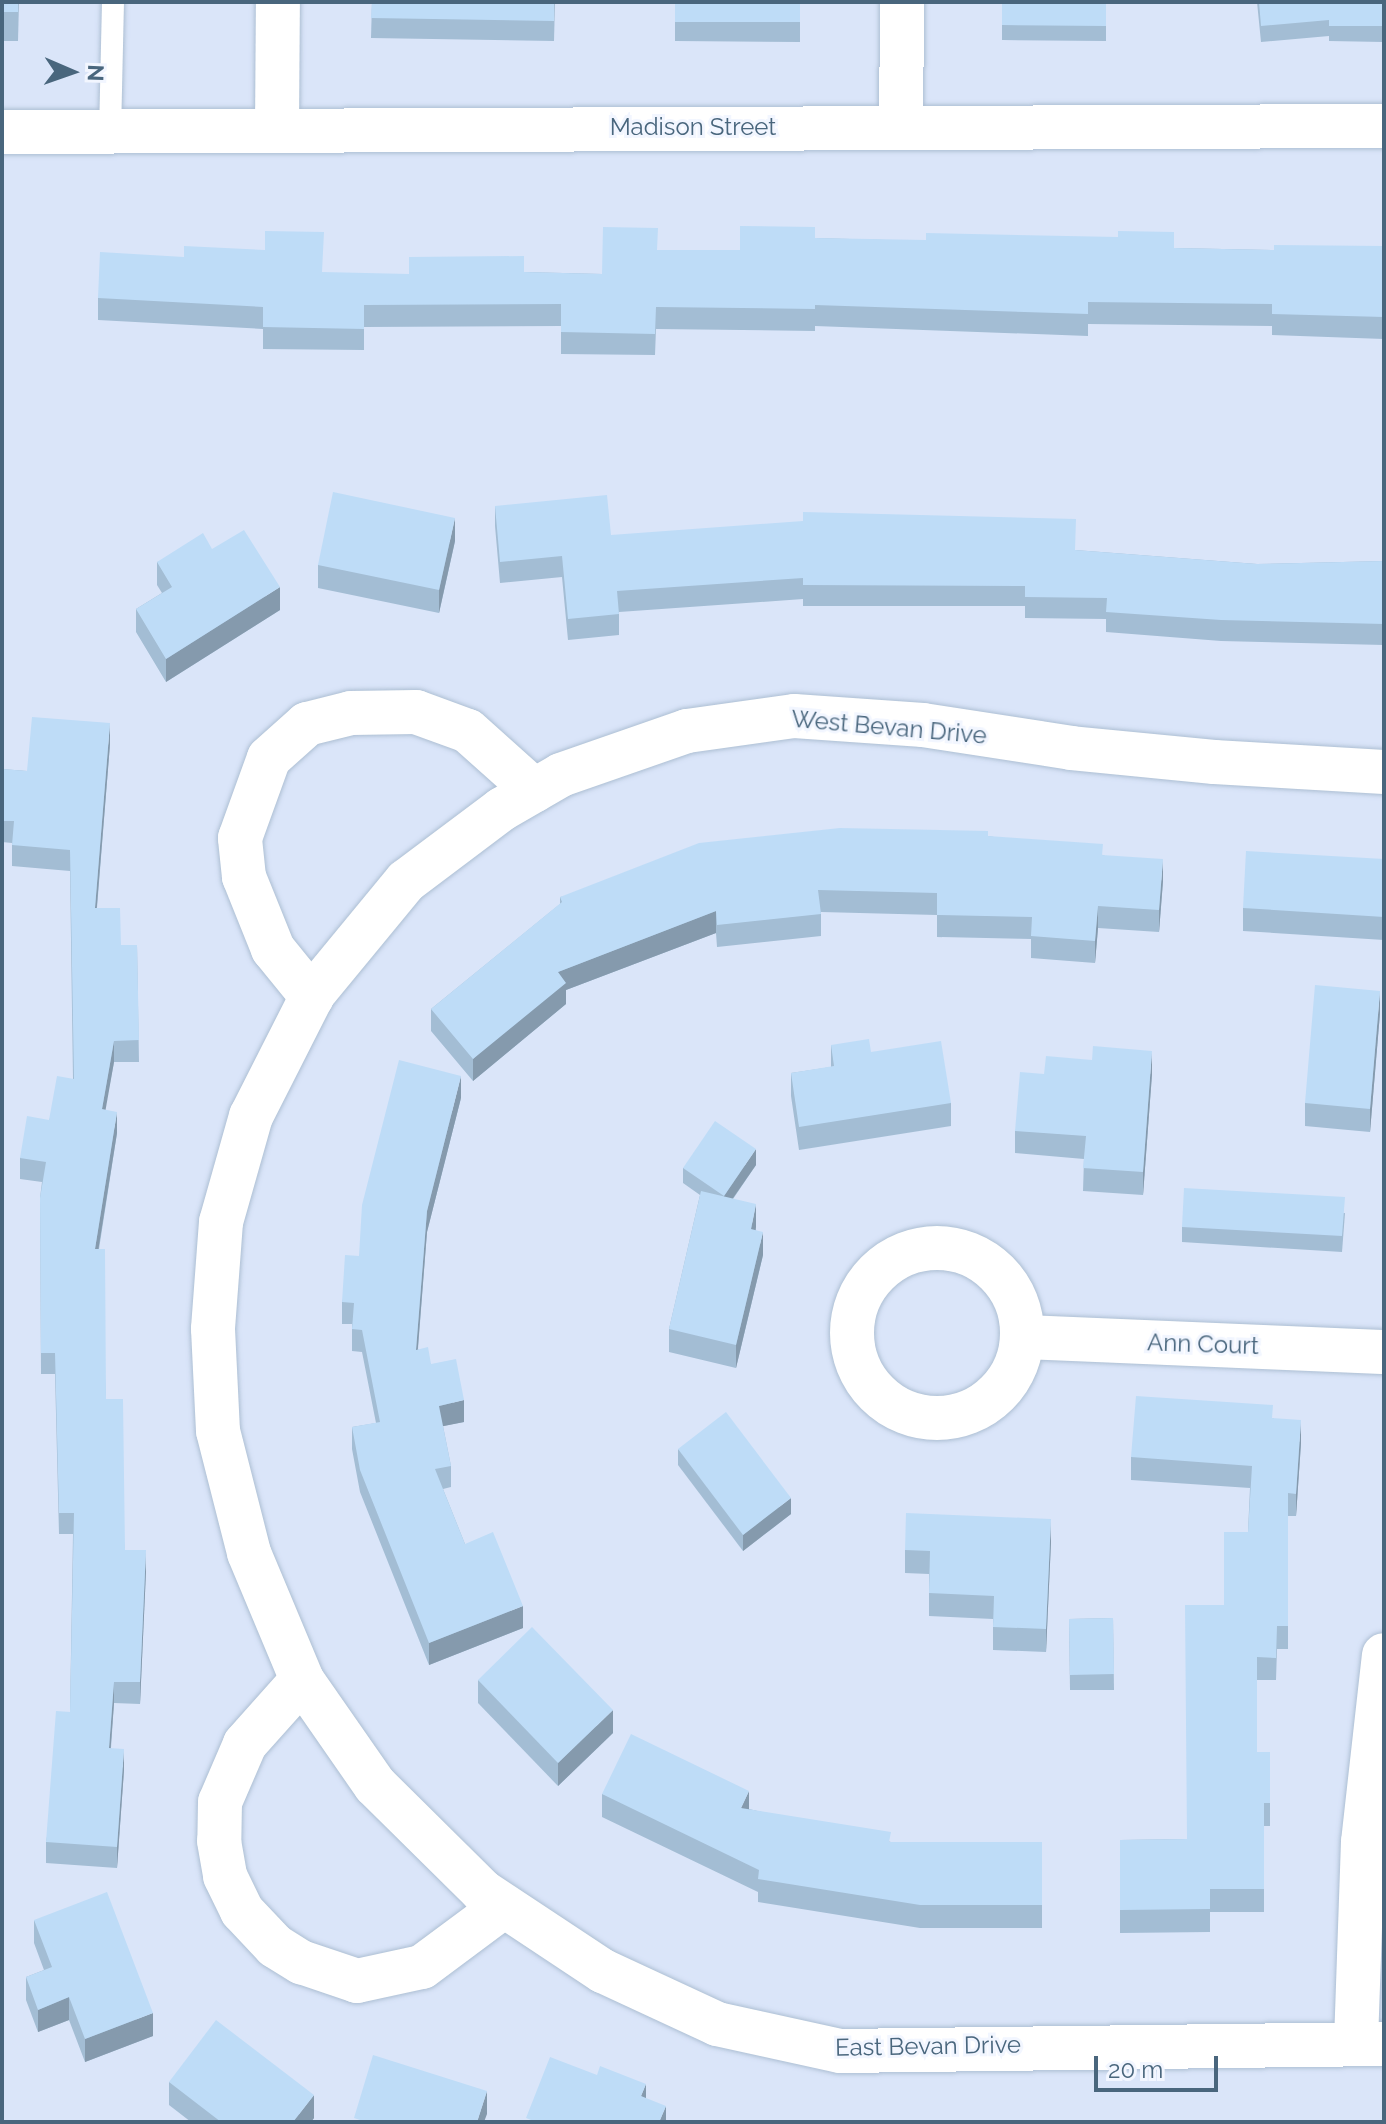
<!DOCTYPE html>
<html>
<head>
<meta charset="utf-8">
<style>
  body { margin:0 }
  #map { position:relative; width:1386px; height:2124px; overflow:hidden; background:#eaf0fe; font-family:Raleway,sans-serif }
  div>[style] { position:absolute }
  .residential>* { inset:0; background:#dae5f9 }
  .roads { filter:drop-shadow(0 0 2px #adbfd3) drop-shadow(0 0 2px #adbfd3) }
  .lane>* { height:22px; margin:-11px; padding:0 11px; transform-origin:11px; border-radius:11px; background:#fff }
  .street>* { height:44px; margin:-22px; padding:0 22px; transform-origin:22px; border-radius:22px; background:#fff }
  .street>.ring { margin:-22px; padding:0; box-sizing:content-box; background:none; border:44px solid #fff; border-radius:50% }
  .wall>* { inset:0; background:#a3bdd4 }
  .shaded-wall>* { inset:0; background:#859aad }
  .building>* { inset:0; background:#bedcf7 }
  span { translate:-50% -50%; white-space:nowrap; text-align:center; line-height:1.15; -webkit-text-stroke:6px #f2f6ff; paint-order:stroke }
  .street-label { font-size:24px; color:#49667d }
  .frame { position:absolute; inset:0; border:4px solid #49667d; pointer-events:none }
  .north { position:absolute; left:32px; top:32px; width:80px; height:80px; -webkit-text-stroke:6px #f2f6ff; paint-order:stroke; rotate:92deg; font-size:22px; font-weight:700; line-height:32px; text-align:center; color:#49667d }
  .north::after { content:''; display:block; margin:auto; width:28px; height:36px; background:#49667d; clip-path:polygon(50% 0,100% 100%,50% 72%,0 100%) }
  .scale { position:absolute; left:1094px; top:2056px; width:124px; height:36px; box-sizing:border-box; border:4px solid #49667d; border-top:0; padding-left:10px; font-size:24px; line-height:28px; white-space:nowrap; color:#49667d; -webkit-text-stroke:6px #f2f6ff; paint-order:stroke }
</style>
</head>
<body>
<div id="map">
  <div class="residential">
    <i style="clip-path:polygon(2px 2px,1384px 2px,1384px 2122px,2px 2122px)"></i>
  </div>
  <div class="roads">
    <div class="lane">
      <i style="left:110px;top:134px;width:132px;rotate:-88.7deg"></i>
    </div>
    <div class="street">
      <i style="left:901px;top:126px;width:124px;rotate:-89.5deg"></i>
      <i style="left:277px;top:130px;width:128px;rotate:-89.6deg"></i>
      <i style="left:2px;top:132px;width:1382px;rotate:-0.25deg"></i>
      <i style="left:1384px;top:772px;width:170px;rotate:-176.6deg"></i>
      <i style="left:1214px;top:762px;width:143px;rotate:-174.4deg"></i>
      <i style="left:1072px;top:748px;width:151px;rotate:-171.2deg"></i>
      <i style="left:923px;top:725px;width:129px;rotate:-176deg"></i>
      <i style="left:794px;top:716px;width:108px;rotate:172deg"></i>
      <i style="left:687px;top:731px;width:133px;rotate:160.8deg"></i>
      <i style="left:561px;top:775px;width:68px;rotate:150deg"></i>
      <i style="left:502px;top:809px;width:120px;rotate:143.1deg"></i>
      <i style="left:406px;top:881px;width:146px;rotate:129.5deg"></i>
      <i style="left:313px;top:994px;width:137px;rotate:116.9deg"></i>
      <i style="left:251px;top:1116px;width:110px;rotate:105.8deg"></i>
      <i style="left:221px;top:1222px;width:107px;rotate:94.3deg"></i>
      <i style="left:213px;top:1329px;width:102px;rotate:87.2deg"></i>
      <i style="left:218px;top:1431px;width:126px;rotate:75.7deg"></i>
      <i style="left:249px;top:1553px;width:138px;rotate:67.3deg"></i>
      <i style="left:302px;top:1680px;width:128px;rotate:55.2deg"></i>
      <i style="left:375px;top:1785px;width:151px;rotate:44.7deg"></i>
      <i style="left:482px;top:1891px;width:145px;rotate:33.5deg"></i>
      <i style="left:603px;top:1971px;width:126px;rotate:24.9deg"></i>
      <i style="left:717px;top:2024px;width:126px;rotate:12.4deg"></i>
      <i style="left:840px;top:2051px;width:544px;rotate:-0.74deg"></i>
      <i style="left:312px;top:997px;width:62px;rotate:-129.1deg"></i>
      <i style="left:273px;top:949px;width:78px;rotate:-111.9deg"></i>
      <i style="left:244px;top:877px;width:39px;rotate:-96deg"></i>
      <i style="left:240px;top:838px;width:85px;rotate:-70.1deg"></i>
      <i style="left:269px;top:758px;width:51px;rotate:-41.8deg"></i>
      <i style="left:307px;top:724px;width:45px;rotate:-14deg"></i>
      <i style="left:351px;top:713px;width:65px;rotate:-0.9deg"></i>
      <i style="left:416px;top:712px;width:55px;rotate:20.1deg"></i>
      <i style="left:468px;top:731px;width:89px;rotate:41.8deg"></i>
      <i class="ring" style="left:852px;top:1248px;width:126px;height:126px"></i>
      <i style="left:1023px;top:1337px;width:361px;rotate:2.4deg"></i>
      <i style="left:302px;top:1680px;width:86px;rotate:131.7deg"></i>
      <i style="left:245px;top:1744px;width:63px;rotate:113.3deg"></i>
      <i style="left:220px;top:1802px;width:39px;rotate:91deg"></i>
      <i style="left:219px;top:1841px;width:36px;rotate:80deg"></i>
      <i style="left:225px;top:1876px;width:39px;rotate:64deg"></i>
      <i style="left:242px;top:1911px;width:48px;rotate:46.7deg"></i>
      <i style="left:275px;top:1946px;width:31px;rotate:32deg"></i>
      <i style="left:301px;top:1962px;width:59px;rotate:18.7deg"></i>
      <i style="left:357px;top:1981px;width:66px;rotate:-12.2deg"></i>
      <i style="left:422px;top:1967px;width:102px;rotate:-36.6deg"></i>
      <i style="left:1356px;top:2042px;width:200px;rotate:-88deg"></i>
      <i style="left:1363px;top:1842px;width:188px;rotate:-83.6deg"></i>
    </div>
  </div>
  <div class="wall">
    <i style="clip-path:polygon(2px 2px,19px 2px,18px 41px,2px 41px)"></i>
    <i style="clip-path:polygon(372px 2px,555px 2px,554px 41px,371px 38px)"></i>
    <i style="clip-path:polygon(675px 2px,800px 2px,800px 42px,675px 41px)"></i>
    <i style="clip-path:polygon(1002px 2px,1106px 2px,1106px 41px,1002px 40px)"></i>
    <i style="clip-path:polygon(1257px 2px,1384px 2px,1384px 42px,1329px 41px,1329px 36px,1261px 42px)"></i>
    <i style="clip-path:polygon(815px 238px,1174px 248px,1274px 250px,1384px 246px,1384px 339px,1272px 335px,1272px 326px,1088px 324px,1088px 336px,815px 326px,815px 331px,656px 329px,655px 355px,561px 354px,561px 326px,364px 327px,364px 350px,263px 349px,263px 329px,98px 320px,98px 298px,409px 274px,524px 272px,602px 274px,658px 250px,740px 250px)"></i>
    <i style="clip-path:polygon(495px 506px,611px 535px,1075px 550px,1257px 564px,1384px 561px,1384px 645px,1221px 641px,1106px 632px,1106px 619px,1025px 618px,1025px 606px,803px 606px,803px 599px,619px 612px,619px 635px,568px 640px,562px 577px,500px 583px,495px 526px)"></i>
    <i style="clip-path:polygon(455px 541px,439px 613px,318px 588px,318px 565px)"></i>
    <i style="clip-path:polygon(212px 549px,280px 610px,166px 682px,136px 632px,136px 609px,162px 593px,157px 585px,157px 562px)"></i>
    <i style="clip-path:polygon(110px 744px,97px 908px,121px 945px,137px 945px,139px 1062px,114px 1062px,105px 1109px,117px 1133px,99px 1249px,106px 1399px,125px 1550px,146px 1571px,140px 1704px,114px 1703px,111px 1748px,124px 1770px,117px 1868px,46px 1863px,46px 1842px,70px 1712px,73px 1534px,59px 1534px,55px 1374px,41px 1374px,40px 1198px,42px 1182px,20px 1179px,20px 1158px,49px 1120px,73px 1079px,70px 871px,12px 866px,12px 843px,2px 842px,2px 769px,27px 771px)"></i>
    <i style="clip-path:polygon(988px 836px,1103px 855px,1163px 881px,1159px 932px,1098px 928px,1095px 963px,1031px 958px,1031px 939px,937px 937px,937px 915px,821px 912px,821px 936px,717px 947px,716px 933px,566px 990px,566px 1004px,473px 1081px,431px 1031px,431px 1009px,560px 904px,560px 897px)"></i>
    <i style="clip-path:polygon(1384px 859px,1384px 940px,1243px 931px,1243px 908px)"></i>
    <i style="clip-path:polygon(1380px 1013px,1370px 1132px,1305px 1126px,1305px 1103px)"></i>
    <i style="clip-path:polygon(831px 1045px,871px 1052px,951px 1103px,951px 1126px,799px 1150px,791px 1096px,791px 1073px,831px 1067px)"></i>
    <i style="clip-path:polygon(1044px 1074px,1152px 1074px,1143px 1195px,1083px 1191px,1084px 1159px,1015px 1153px,1015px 1131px)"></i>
    <i style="clip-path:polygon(461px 1098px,427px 1232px,418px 1349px,431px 1364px,464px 1422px,443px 1426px,451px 1466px,451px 1487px,443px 1489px,465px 1544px,523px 1628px,429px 1665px,360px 1492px,352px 1449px,352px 1427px,376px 1423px,362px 1352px,352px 1351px,352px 1324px,342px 1324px,342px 1302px,359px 1256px)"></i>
    <i style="clip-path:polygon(756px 1165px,733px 1199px,756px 1227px,756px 1230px,763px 1255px,736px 1368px,669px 1352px,669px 1329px,700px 1195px,683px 1183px,683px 1168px)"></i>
    <i style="clip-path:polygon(1345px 1213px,1342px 1252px,1182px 1242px,1182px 1227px)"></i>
    <i style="clip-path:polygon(1273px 1418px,1301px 1443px,1296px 1516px,1288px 1516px,1288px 1649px,1277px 1649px,1276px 1680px,1257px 1680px,1257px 1752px,1270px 1752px,1270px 1826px,1264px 1826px,1264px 1912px,1210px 1912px,1210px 1932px,1120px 1933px,1120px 1840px,1187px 1839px,1224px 1605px,1248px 1532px,1250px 1488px,1131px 1480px,1131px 1457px)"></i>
    <i style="clip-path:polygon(678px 1449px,791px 1514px,743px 1551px,678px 1465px)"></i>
    <i style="clip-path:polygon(1051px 1542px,1046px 1652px,993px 1650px,993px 1619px,929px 1616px,929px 1574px,905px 1573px,905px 1550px)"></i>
    <i style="clip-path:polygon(1113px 1618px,1114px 1690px,1070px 1690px,1069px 1619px)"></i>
    <i style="clip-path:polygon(478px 1680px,613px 1733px,558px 1786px,478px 1703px)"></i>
    <i style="clip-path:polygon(602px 1794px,749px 1809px,891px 1842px,1042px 1842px,1042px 1928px,920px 1928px,758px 1902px,758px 1892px,602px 1817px)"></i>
    <i style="clip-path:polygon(34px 1920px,153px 2036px,85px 2062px,69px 2020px,38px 2032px,26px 2000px,26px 1977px,44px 1970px,34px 1943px)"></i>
    <i style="clip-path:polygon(169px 2082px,314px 2118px,311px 2122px,191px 2122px,169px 2105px)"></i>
  </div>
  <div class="shaded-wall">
    <i style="clip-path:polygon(455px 518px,455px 541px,439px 613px,439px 590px)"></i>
    <i style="clip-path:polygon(280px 587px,280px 610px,166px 682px,166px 659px)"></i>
    <i style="clip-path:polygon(110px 723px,110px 744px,95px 929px,95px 908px)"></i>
    <i style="clip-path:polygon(1163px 859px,1163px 881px,1159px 932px,1159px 910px)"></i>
    <i style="clip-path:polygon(1098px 906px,1098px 928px,1095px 963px,1095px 941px)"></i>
    <i style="clip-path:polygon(716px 911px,716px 933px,566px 990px,566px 1004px,473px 1081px,473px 1059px,558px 972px)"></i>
    <i style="clip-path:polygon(1380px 991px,1380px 1013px,1370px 1132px,1370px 1109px)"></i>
    <i style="clip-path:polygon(114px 1041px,114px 1062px,102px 1130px,102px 1109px)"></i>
    <i style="clip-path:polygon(1152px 1051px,1152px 1074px,1143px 1195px,1143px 1172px)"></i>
    <i style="clip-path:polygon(461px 1076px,461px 1098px,427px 1232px,416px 1371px,416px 1350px,427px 1211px)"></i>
    <i style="clip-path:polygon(117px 1112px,117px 1133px,95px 1270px,95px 1249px)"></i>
    <i style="clip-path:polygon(756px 1149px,756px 1165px,724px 1211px,724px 1196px)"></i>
    <i style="clip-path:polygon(756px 1204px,756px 1227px,751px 1252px,751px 1229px)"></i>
    <i style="clip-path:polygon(763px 1232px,763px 1255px,736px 1368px,736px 1345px)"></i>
    <i style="clip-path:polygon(464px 1400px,464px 1422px,439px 1427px,439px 1406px)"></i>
    <i style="clip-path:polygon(1301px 1420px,1301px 1443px,1296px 1516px,1296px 1494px)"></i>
    <i style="clip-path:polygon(791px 1498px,791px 1514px,743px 1551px,743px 1535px)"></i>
    <i style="clip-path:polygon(1051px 1519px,1051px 1542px,1046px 1652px,1046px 1629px)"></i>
    <i style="clip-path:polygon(146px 1550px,146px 1571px,140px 1704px,140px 1682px)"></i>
    <i style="clip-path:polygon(523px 1606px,523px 1628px,429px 1665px,429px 1643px)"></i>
    <i style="clip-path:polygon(114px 1682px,114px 1703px,109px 1769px,109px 1748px)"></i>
    <i style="clip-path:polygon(613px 1710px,613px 1733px,558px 1786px,558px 1763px)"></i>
    <i style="clip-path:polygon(124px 1749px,124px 1770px,117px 1868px,117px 1847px)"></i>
    <i style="clip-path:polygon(749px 1791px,749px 1814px,741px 1808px)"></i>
    <i style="clip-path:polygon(69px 1997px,69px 2020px,38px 2032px,38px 2010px)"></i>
    <i style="clip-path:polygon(153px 2013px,153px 2036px,85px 2062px,85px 2039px)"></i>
    <i style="clip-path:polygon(646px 2084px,646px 2104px,641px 2096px)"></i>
    <i style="clip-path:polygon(487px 2091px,487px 2114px,484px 2122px,477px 2122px)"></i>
    <i style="clip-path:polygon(314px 2095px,314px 2118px,311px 2122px,293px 2122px)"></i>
    <i style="clip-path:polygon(666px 2106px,666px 2122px,660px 2120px)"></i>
  </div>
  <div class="building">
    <i style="clip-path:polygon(2px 2px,18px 2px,18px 12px,2px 12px)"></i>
    <i style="clip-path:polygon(372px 2px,554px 2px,554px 21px,371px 18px)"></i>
    <i style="clip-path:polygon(675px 2px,800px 2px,800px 22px,675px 22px)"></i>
    <i style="clip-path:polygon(1002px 2px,1106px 2px,1106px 26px,1002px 25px)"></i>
    <i style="clip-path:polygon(1259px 2px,1384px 2px,1384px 26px,1329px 26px,1329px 20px,1261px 26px)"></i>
    <i style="clip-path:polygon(740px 226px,815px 227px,815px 238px,926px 240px,926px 233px,1118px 237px,1118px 231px,1174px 232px,1174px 248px,1274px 250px,1274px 245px,1384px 246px,1384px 317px,1272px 314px,1272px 304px,1088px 302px,1088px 314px,815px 305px,815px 309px,656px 307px,655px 334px,561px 332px,561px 304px,364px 305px,364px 329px,263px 327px,263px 307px,98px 298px,100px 252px,184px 257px,184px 246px,265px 250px,265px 231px,324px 232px,322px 272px,409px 274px,409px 257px,524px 256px,524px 272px,602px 274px,603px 227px,658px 228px,657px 250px,740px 250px)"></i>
    <i style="clip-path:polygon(333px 492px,455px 518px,439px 590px,318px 565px)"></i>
    <i style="clip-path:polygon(607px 495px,611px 535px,803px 521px,803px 512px,1076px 519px,1075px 550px,1257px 564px,1384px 561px,1384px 624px,1221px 620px,1106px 612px,1107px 598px,1025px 597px,1025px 586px,803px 585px,803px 578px,617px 591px,619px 614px,568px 619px,562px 556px,500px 562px,495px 506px)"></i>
    <i style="clip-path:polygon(244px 530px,280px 587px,166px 659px,136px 609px,172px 587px,157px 562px,203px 533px,212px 549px)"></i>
    <i style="clip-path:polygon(32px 717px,110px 723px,95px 908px,120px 908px,121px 945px,137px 945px,139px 1040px,114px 1041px,102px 1109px,117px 1112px,95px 1249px,105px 1249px,106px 1399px,123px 1399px,125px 1550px,146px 1550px,140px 1682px,114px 1682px,109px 1748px,124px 1749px,117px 1847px,46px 1842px,56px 1711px,70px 1712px,74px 1513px,59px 1513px,55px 1353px,41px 1353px,40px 1198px,46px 1162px,20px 1158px,27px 1116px,49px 1120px,57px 1076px,74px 1079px,70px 850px,12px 845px,14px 821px,2px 821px,2px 769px,27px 771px)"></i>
    <i style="clip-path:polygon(840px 828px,988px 831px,988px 836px,1103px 844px,1102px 855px,1163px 859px,1159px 910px,1098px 906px,1095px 941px,1031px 936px,1032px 917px,937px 915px,937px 893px,818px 890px,821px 914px,717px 925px,716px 911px,558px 972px,566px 983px,473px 1059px,431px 1009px,562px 902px,560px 897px,699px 843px)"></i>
    <i style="clip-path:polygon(1246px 851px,1384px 859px,1384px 917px,1243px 908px)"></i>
    <i style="clip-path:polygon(1315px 985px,1380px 991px,1370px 1109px,1305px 1103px)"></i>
    <i style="clip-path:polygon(869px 1039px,871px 1052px,941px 1041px,951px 1103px,799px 1127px,791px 1073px,834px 1066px,831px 1045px)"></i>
    <i style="clip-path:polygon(1093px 1046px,1152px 1051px,1143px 1172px,1083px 1168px,1086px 1136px,1015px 1131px,1020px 1072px,1044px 1074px,1046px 1056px,1092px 1060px)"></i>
    <i style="clip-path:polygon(399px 1060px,461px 1076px,427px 1211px,416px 1350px,428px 1347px,431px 1364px,456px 1359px,464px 1400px,439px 1406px,451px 1466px,435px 1469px,465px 1544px,493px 1532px,523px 1606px,429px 1643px,360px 1470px,352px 1427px,380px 1422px,362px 1330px,352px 1329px,354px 1303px,342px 1302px,345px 1255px,359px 1256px,362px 1205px)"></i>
    <i style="clip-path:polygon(715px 1121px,756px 1149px,724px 1196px,683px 1168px)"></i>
    <i style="clip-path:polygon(1184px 1188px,1345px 1197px,1342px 1236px,1182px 1227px)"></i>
    <i style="clip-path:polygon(701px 1191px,756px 1204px,751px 1229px,763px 1232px,736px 1345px,669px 1329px)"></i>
    <i style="clip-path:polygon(1136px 1396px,1273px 1405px,1272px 1418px,1301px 1420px,1296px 1494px,1288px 1493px,1288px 1626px,1277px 1626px,1276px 1658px,1257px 1657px,1257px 1752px,1270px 1752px,1270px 1803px,1264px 1803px,1264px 1889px,1210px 1889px,1210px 1909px,1120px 1910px,1120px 1840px,1187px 1839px,1185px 1605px,1224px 1605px,1224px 1532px,1248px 1532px,1252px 1466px,1131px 1457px)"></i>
    <i style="clip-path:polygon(726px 1412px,791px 1498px,743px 1535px,678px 1449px)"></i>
    <i style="clip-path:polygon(906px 1513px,1051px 1519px,1046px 1629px,993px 1627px,994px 1596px,929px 1593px,930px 1551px,905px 1550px)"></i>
    <i style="clip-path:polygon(1113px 1618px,1114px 1674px,1070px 1675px,1069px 1619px)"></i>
    <i style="clip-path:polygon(532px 1627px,613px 1710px,558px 1763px,478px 1680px)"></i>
    <i style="clip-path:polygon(631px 1734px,749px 1791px,741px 1808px,891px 1832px,889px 1842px,1042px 1842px,1042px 1905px,920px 1905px,758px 1879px,759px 1870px,602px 1794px)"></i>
    <i style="clip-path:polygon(107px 1892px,153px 2013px,85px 2039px,69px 1997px,38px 2010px,26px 1977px,52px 1967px,34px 1920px)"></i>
    <i style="clip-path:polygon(216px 2020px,314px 2095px,293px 2122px,221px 2122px,169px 2082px)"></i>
    <i style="clip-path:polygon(373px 2055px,487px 2091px,477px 2122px,366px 2122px,354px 2118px)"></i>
    <i style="clip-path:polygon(550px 2057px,597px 2075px,600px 2066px,646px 2084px,641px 2096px,666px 2106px,660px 2120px,676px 2122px,536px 2122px,526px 2118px)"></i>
  </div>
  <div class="street-label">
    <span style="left:693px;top:127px">Madison Street</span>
    <span style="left:889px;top:727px;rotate:5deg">West Bevan Drive</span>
    <span style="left:1203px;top:1344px;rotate:2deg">Ann Court</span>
    <span style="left:928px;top:2046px;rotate:-1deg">East Bevan Drive</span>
  </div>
  <div class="frame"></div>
  <div class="north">N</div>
  <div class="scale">20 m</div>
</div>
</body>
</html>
